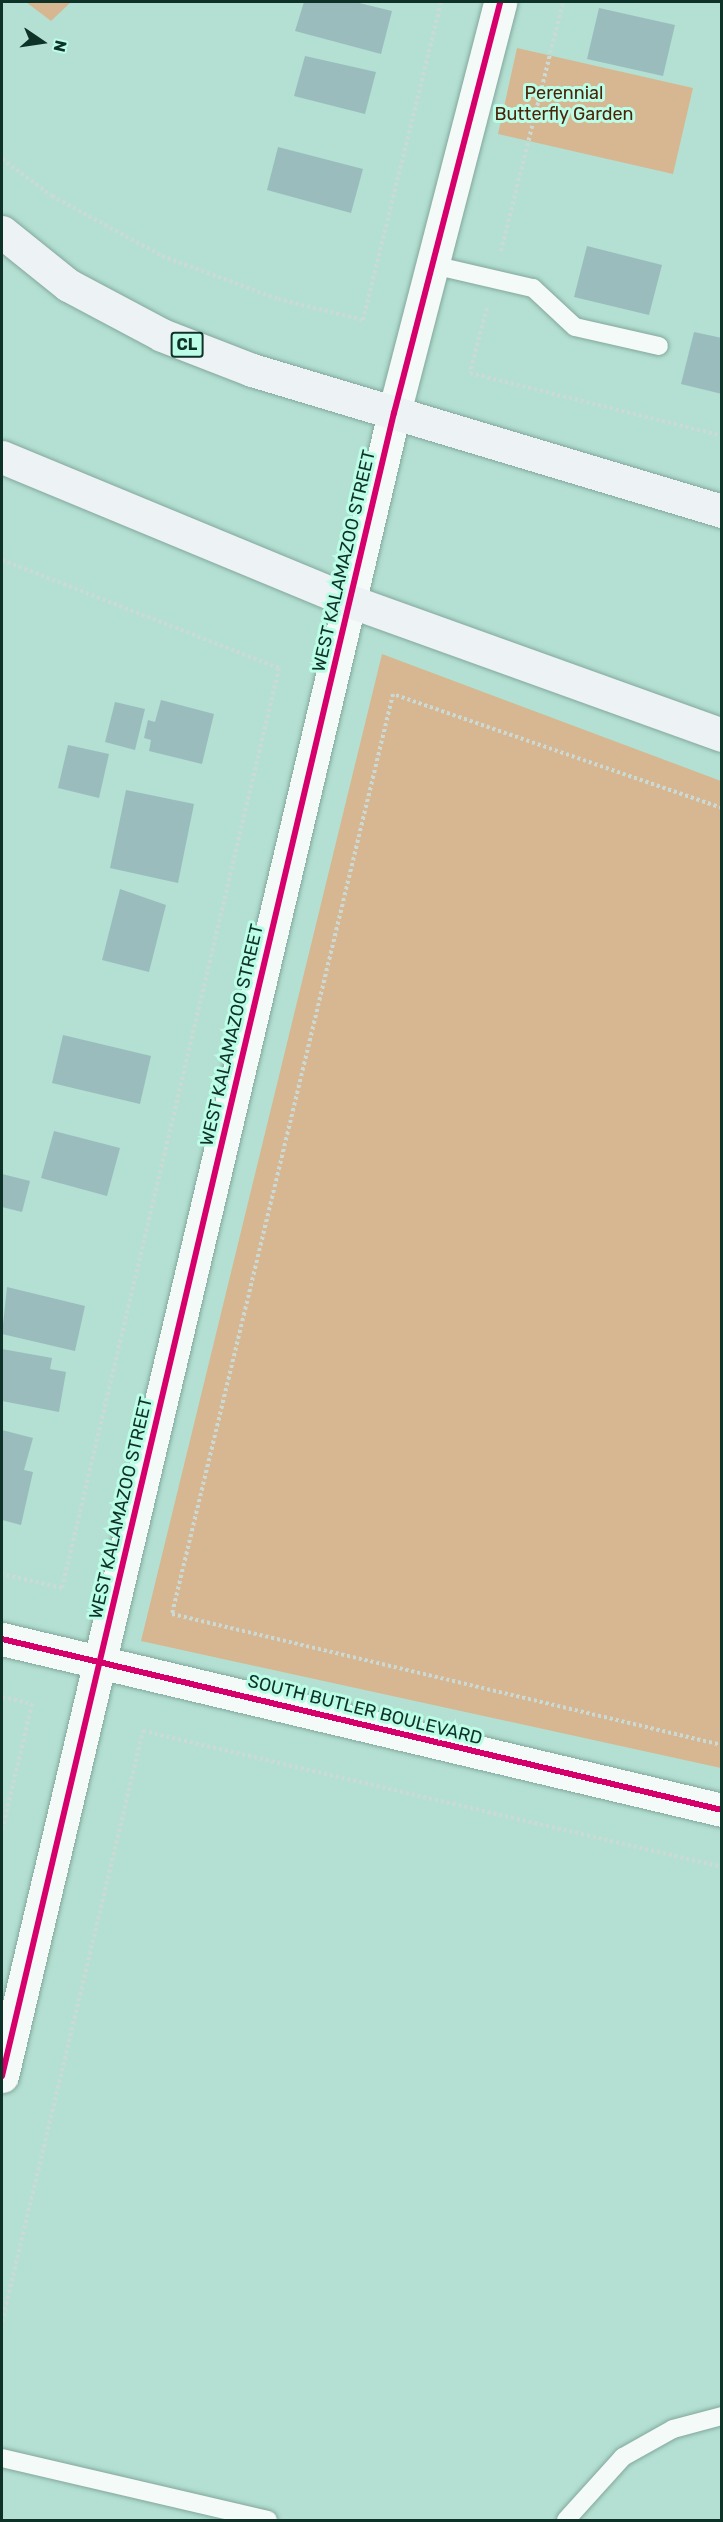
<!DOCTYPE html>
<html>
<head>
<meta charset="utf-8">
<style>
  body { margin:0 }
  #map { position:relative; width:723px; height:2522px; overflow:hidden; background:#b3e0d2; font-family:Rubik,sans-serif }
  div>[style] { position:absolute }
  .green>* { inset:0; background:#d6b791 }
  .building>* { inset:0; background:#9abcbd }
  .path>* { height:4px; margin-top:-2px; transform-origin:0; background:repeating-linear-gradient(90deg,#ccdad5 0 3px,transparent 0 6px) }
  .roads { filter:drop-shadow(0 0 2px #83a79d) drop-shadow(0 0 2px #83a79d) }
  .service>* { height:18px; margin:-9px; padding:0 9px; transform-origin:9px; border-radius:9px; background:#f4faf8 }
  .minor>* { height:33px; margin:-16.5px; padding:0 16.5px; transform-origin:16.5px; border-radius:16.5px; background:#f4faf8 }
  .tertiary>* { height:33px; margin:-16.5px; padding:0 16.5px; transform-origin:16.5px; border-radius:16.5px; background:#f4faf8 }
  .primary>* { height:33px; margin:-16.5px; padding:0 16.5px; transform-origin:16.5px; border-radius:16.5px; background:#edf3f4 }
  .cycleway>* { height:6px; margin:-3px; padding:0 3px; transform-origin:3px; border-radius:3px; background:#d6006c }
  span { translate:-50% -50%; white-space:nowrap; text-align:center; line-height:1.15; -webkit-text-stroke:6px #bcfde7; paint-order:stroke }
  .shield-label span { padding:2px 4px; background:#bcfde7; border:2px solid; border-radius:4px; -webkit-text-stroke-width:0 }
  .shield-label { font-size:16px; color:#0e3228; font-weight:700 }
  .park-label { font-size:18px; color:#4b2408 }
  .street-label { font-size:18px; color:#0e3228 }
  .frame { position:absolute; inset:0; border:3px solid #0e3228; pointer-events:none }
  .north { position:absolute; left:12px; top:12px; width:60px; height:60px; -webkit-text-stroke:4px #bcfde7; paint-order:stroke; rotate:103deg; font-size:16px; font-weight:700; line-height:24px; text-align:center; color:#0e3228 }
  .north::after { content:''; display:block; margin:auto; width:21px; height:27px; background:#0e3228; clip-path:polygon(50% 0,100% 100%,50% 72%,0 100%) }
</style>
</head>
<body>
<div id="map">
  <div class="green">
    <i style="clip-path:polygon(26px 2px,71px 2px,51px 21px)"></i>
    <i style="clip-path:polygon(517px 48px,693px 88px,673px 174px,498px 134px)"></i>
    <i style="clip-path:polygon(382px 654px,721px 781px,721px 1768px,141px 1641px)"></i>
  </div>
  <div class="building">
    <i style="clip-path:polygon(304px 2px,355px 2px,392px 11px,381px 54px,295px 31px)"></i>
    <i style="clip-path:polygon(599px 8px,675px 25px,663px 76px,587px 59px)"></i>
    <i style="clip-path:polygon(305px 56px,376px 72px,365px 114px,294px 96px)"></i>
    <i style="clip-path:polygon(278px 147px,363px 169px,351px 213px,267px 190px)"></i>
    <i style="clip-path:polygon(587px 246px,662px 265px,649px 315px,574px 297px)"></i>
    <i style="clip-path:polygon(694px 332px,722px 338px,722px 394px,681px 384px)"></i>
    <i style="clip-path:polygon(161px 700px,214px 714px,202px 764px,149px 751px,151px 740px,144px 738px,148px 720px,155px 722px)"></i>
    <i style="clip-path:polygon(115px 702px,145px 709px,135px 750px,105px 742px)"></i>
    <i style="clip-path:polygon(68px 745px,109px 754px,99px 798px,58px 788px)"></i>
    <i style="clip-path:polygon(126px 790px,194px 804px,178px 883px,110px 868px)"></i>
    <i style="clip-path:polygon(120px 889px,166px 905px,149px 972px,102px 960px)"></i>
    <i style="clip-path:polygon(63px 1035px,151px 1056px,140px 1104px,52px 1083px)"></i>
    <i style="clip-path:polygon(54px 1131px,120px 1148px,107px 1196px,41px 1178px)"></i>
    <i style="clip-path:polygon(2px 1174px,30px 1181px,22px 1212px,2px 1207px)"></i>
    <i style="clip-path:polygon(7px 1287px,85px 1306px,75px 1351px,2px 1334px)"></i>
    <i style="clip-path:polygon(2px 1349px,52px 1358px,50px 1369px,66px 1372px,59px 1412px,2px 1401px)"></i>
    <i style="clip-path:polygon(2px 1430px,33px 1438px,24px 1470px,33px 1472px,21px 1525px,2px 1520px)"></i>
  </div>
  <div class="path">
    <i style="left:2px;top:159px;width:62px;rotate:36.5deg"></i>
    <i style="left:52px;top:196px;width:125px;rotate:28.6deg"></i>
    <i style="left:162px;top:256px;width:124px;rotate:20.3deg"></i>
    <i style="left:278px;top:299px;width:88px;rotate:13.9deg"></i>
    <i style="left:363px;top:320px;width:327px;rotate:-76.2deg"></i>
    <i style="left:501px;top:251px;width:257px;rotate:-76deg"></i>
    <i style="left:487px;top:308px;width:67px;rotate:104.7deg"></i>
    <i style="left:470px;top:373px;width:260px;rotate:14deg"></i>
    <i style="left:2px;top:560px;width:297px;rotate:21.3deg"></i>
    <i style="left:279px;top:668px;width:945px;rotate:103.27deg"></i>
    <i style="left:62px;top:1588px;width:62px;rotate:-166.9deg"></i>
    <i style="left:722px;top:808px;width:348px;rotate:-160.9deg"></i>
    <i style="left:393px;top:694px;width:946px;rotate:103.51deg"></i>
    <i style="left:172px;top:1614px;width:565px;rotate:13.4deg"></i>
    <i style="left:2px;top:1697px;width:31px;rotate:13deg"></i>
    <i style="left:32px;top:1704px;width:130px;rotate:103.3deg"></i>
    <i style="left:2px;top:2322px;width:608px;rotate:-76.58deg"></i>
    <i style="left:143px;top:1731px;width:595px;rotate:13.22deg"></i>
  </div>
  <div class="roads">
    <div class="service">
      <i style="left:433px;top:265px;width:103px;rotate:13deg"></i>
      <i style="left:533px;top:288px;width:57px;rotate:42.9deg"></i>
      <i style="left:575px;top:327px;width:86px;rotate:12.7deg"></i>
      <i style="left:2px;top:2458px;width:273px;rotate:13.1deg"></i>
      <i style="left:566px;top:2520px;width:85px;rotate:-47.9deg"></i>
      <i style="left:623px;top:2457px;width:57px;rotate:-29.2deg"></i>
      <i style="left:673px;top:2429px;width:51px;rotate:-14.9deg"></i>
    </div>
    <div class="minor">
      <i style="left:394px;top:413px;width:424px;rotate:-75.5deg"></i>
      <i style="left:2px;top:1639px;width:740px;rotate:13.36deg"></i>
    </div>
    <div class="tertiary">
      <i style="left:2px;top:2076px;width:1709px;rotate:-76.74deg"></i>
    </div>
    <div class="primary">
      <i style="left:2px;top:232px;width:85px;rotate:38.8deg"></i>
      <i style="left:68px;top:285px;width:106px;rotate:28deg"></i>
      <i style="left:162px;top:335px;width:97px;rotate:21.3deg"></i>
      <i style="left:252px;top:370px;width:491px;rotate:16.7deg"></i>
      <i style="left:2px;top:457px;width:377px;rotate:22.5deg"></i>
      <i style="left:350px;top:601px;width:395px;rotate:19.8deg"></i>
    </div>
  </div>
  <div class="cycleway">
    <i style="left:2px;top:1639px;width:740px;rotate:13.36deg"></i>
    <i style="left:2px;top:2076px;width:1709px;rotate:-76.74deg"></i>
    <i style="left:394px;top:413px;width:424px;rotate:-75.5deg"></i>
  </div>
  <div class="shield-label">
    <span style="left:187px;top:345px">CL</span>
  </div>
  <div class="park-label">
    <span style="left:564px;top:104px">Perennial<br>Butterfly Garden</span>
  </div>
  <div class="street-label">
    <span style="left:344px;top:561px;rotate:-77deg">WEST KALAMAZOO STREET</span>
    <span style="left:232px;top:1035px;rotate:-77deg">WEST KALAMAZOO STREET</span>
    <span style="left:121px;top:1508px;rotate:-77deg">WEST KALAMAZOO STREET</span>
    <span style="left:365px;top:1710px;rotate:14deg">SOUTH BUTLER BOULEVARD</span>
  </div>
  <div class="frame"></div>
  <div class="north">N</div>
</div>
</body>
</html>
